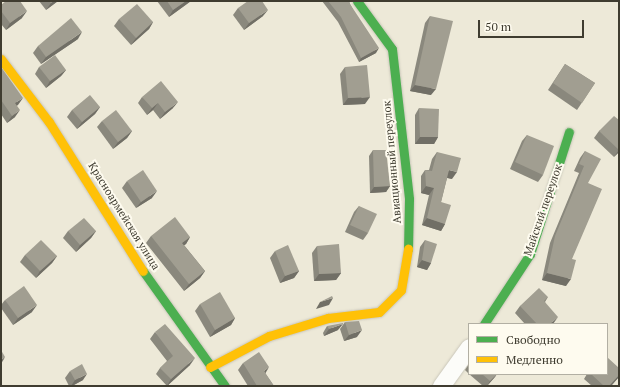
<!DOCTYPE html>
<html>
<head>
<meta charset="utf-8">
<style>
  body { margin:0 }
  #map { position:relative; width:620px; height:387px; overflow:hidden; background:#ede9d8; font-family:"PT Serif",serif }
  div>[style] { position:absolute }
  .roads { filter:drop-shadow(0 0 1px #c9c6b9) drop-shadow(0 0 1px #c9c6b9) }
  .street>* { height:17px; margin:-8.5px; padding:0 8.5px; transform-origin:8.5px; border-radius:8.5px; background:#fcfcf9 }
  .fast>* { height:9px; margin:-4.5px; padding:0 4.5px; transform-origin:4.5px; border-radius:4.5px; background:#4caf50 }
  .slow>* { height:9px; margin:-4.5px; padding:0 4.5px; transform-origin:4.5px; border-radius:4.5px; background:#ffc107 }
  .wall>* { inset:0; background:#8a887d }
  .shaded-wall>* { inset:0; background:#716f66 }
  .building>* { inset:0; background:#a19e91 }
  span { translate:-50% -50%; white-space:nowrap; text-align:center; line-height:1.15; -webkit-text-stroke:4px #fefbef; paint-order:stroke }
  .street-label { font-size:11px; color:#3f3c30 }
  .frame { position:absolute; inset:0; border:2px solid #3f3c30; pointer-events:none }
  .legend { position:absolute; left:468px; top:323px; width:140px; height:52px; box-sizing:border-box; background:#fefbef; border:1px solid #b2afa3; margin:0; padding:5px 7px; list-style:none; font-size:12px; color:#3f3c30 }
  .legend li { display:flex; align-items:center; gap:8px; height:20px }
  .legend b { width:20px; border:1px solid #b2afa3 }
  .scale { position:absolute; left:478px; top:20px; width:106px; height:18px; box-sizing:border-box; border:2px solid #3f3c30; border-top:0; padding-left:5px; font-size:12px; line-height:14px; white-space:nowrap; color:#3f3c30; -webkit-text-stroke:3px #fefbef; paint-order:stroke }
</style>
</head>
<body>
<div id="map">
  <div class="roads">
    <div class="street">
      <i style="left:441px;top:386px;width:48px;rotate:-54.3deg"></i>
    </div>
    <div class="fast">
      <i style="left:357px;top:1px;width:59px;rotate:53.9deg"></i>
      <i style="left:392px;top:49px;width:151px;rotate:83.5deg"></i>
      <i style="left:409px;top:199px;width:50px;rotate:91.1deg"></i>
      <i style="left:143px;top:271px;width:141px;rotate:54.5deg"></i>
      <i style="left:484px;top:324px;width:84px;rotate:-56.7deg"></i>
      <i style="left:530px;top:254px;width:128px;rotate:-72.3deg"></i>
    </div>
    <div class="slow">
      <i style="left:1px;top:59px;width:79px;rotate:52.7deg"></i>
      <i style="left:49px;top:122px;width:176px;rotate:57.8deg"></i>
      <i style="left:210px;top:367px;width:67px;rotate:-27.7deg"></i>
      <i style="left:269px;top:336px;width:62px;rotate:-17deg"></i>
      <i style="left:328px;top:318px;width:51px;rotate:-6.7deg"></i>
      <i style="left:379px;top:312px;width:31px;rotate:-45deg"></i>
      <i style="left:401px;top:290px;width:42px;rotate:-80.3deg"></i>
    </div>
  </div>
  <div class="wall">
    <i style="clip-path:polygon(39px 1px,58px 1px,46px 10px)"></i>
    <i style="clip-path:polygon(157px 1px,191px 1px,169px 17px)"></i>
    <i style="clip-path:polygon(322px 1px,349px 1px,350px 4px,376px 53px,359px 62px,338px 22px)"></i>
    <i style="clip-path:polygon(1px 5px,22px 18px,6px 30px,1px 24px)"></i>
    <i style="clip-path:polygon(238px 8px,263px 16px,244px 30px,233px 15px)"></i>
    <i style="clip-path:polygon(430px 16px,431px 95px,410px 91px,425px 23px)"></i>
    <i style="clip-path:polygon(119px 19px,153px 22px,149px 29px,131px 45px,114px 26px)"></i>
    <i style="clip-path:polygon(78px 39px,41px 64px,33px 53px,38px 46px)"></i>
    <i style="clip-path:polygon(565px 64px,595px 83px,577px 110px,548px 90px)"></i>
    <i style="clip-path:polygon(1px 67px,18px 105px,17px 105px,15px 117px,7px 123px,1px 114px)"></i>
    <i style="clip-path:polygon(39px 67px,66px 70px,61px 76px,46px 88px,35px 74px)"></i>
    <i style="clip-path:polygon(345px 67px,365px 104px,343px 105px,340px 74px)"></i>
    <i style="clip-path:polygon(142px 97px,173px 108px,160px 119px,153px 110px,147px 115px,138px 103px)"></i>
    <i style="clip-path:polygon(100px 107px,95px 114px,77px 129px,67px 117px,72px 110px)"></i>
    <i style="clip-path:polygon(419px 108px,438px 137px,434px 144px,415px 144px,415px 115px)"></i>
    <i style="clip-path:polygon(619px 120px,619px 152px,614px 157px,594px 138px,599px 131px)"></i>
    <i style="clip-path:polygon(102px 121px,132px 131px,127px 138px,113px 149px,97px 127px)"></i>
    <i style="clip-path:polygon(527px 135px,543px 175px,538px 182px,510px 169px,522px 141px)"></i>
    <i style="clip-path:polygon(373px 150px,390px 186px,386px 192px,370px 193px,369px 156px)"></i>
    <i style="clip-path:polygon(585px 151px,588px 183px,566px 286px,542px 280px,550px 243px,579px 173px,574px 171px,580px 158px)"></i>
    <i style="clip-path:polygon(437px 152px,452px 179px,447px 178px,441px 202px,445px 224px,441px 231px,422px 225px,429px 195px,421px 193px,421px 176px,425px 170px,429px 170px,432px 159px)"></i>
    <i style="clip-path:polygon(127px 181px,152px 198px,136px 208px,122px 188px)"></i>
    <i style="clip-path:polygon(359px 206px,368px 233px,363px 240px,345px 232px,354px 212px)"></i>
    <i style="clip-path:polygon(68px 231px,96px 231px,91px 238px,76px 252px,63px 238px)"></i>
    <i style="clip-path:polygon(151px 236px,190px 237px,186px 244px,184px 245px,205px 271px,200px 278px,184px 291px,146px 243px)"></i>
    <i style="clip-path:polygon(425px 240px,431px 263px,427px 270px,417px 267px,420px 247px)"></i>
    <i style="clip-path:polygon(317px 246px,341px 273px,336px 280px,314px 281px,312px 253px)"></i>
    <i style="clip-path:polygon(275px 251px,299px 271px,294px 278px,280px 283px,270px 258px)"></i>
    <i style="clip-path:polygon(25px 255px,57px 256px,52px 263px,36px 278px,20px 262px)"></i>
    <i style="clip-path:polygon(548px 297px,545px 302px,553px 324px,525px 324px,515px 313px,520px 306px)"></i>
    <i style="clip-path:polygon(5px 300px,32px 312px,13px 325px,1px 308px,1px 305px)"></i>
    <i style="clip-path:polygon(200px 304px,235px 318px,231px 325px,210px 337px,195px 311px)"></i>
    <i style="clip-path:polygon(345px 322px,357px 337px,344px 341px,340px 329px)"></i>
    <i style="clip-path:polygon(327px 326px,338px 330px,324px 336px,323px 333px)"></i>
    <i style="clip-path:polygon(155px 332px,190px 365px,167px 386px,156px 374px,160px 368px,167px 361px,150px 339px)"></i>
    <i style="clip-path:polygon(243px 363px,265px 373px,274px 386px,248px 386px,238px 370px)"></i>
    <i style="clip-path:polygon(469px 364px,469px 374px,465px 370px)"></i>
    <i style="clip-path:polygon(619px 368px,619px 377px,611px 386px,592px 386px,584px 379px,587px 374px,607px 374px)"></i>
    <i style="clip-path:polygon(70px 371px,83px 380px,72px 386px,69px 386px,65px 378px)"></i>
    <i style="clip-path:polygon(469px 374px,497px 374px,487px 386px,483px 386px)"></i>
  </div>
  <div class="shaded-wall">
    <i style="clip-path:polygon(54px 1px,58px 1px,46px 10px,51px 3px)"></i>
    <i style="clip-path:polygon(186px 1px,191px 1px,169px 17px,173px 10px)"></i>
    <i style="clip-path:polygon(268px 10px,263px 16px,244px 30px,249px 23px)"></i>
    <i style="clip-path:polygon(27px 11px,22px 18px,6px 30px,10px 23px)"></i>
    <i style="clip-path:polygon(153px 22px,149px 29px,131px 45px,136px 38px)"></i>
    <i style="clip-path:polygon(82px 32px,78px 39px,41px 64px,46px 57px)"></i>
    <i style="clip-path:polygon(379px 48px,376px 53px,359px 62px,361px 58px)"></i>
    <i style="clip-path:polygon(66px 70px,61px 76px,46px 88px,50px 81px)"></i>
    <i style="clip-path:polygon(415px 85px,436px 89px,431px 95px,410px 91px)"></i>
    <i style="clip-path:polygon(370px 97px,365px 104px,343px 105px,348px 98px)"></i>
    <i style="clip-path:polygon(23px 98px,18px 105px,11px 110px,15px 103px)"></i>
    <i style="clip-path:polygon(178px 102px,173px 108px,160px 119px,165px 112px)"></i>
    <i style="clip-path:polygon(158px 103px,153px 110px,147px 115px,152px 108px)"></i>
    <i style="clip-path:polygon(100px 107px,95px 114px,77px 129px,82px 122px)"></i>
    <i style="clip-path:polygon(20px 110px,15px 117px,7px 123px,12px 116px)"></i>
    <i style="clip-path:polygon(132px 131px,127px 138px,113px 149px,118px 142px)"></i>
    <i style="clip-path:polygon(420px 137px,438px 137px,434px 144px,415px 144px)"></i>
    <i style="clip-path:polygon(619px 150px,619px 152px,614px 157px)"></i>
    <i style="clip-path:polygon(449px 170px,457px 172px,452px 179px,444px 177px)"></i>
    <i style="clip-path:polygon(390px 186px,386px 192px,370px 193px,374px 187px)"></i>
    <i style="clip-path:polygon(426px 186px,434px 188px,429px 195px,421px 193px)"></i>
    <i style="clip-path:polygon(157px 191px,152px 198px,136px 208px,141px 202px)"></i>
    <i style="clip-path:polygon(427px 218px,445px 224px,441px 231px,422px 225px)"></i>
    <i style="clip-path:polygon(96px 231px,91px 238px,76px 252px,80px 245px)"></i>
    <i style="clip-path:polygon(190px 237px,186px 244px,177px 250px,182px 243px)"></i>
    <i style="clip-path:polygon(57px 256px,52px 263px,36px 278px,40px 271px)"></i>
    <i style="clip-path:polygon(422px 260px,431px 263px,427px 270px,417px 267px)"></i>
    <i style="clip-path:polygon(205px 271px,200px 278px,184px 291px,189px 284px)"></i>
    <i style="clip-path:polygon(299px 271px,294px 278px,280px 283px,285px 276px)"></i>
    <i style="clip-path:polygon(341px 273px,336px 280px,314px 281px,319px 274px)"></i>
    <i style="clip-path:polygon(547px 273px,571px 279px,566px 286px,542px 280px)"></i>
    <i style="clip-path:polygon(333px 298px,329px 305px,316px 309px,320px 302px)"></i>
    <i style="clip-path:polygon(37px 305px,32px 312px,13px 325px,18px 318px)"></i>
    <i style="clip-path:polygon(558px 317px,553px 324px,550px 324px)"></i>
    <i style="clip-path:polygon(235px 318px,231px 325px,210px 337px,215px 330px)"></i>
    <i style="clip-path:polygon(343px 324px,338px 330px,324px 336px,329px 329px)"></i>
    <i style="clip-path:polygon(362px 330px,357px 337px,344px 341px,349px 335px)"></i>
    <i style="clip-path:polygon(5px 357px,1px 364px,1px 360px)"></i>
    <i style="clip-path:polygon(195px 358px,190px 365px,167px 386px,171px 379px)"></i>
    <i style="clip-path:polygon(269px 367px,265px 374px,264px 371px)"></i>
    <i style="clip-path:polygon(87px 374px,83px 380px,72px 386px,71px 386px,75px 380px)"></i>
    <i style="clip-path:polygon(497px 374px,495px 377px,487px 386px,490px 381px)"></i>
    <i style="clip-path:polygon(619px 375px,618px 378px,611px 386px,609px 386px)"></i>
  </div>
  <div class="building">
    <i style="clip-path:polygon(6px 1px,20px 1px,27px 11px,10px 23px,1px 11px,1px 5px)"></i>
    <i style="clip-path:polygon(49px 1px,54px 1px,51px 3px)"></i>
    <i style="clip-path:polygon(167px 1px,186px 1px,173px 10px)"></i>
    <i style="clip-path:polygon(248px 1px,262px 1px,268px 10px,249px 23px,238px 8px)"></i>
    <i style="clip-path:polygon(328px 1px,349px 1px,350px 4px,379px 48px,361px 58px,341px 17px)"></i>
    <i style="clip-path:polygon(137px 4px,153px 22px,136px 38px,119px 19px)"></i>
    <i style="clip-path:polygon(430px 16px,453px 21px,436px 89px,415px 85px)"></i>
    <i style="clip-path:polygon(71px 18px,82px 32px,46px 57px,38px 46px)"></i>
    <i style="clip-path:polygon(55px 55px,66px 70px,50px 81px,39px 67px)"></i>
    <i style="clip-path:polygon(565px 64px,595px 83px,582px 103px,553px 83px)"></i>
    <i style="clip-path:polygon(367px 65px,370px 97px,348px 98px,345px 67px)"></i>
    <i style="clip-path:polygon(1px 67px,23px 98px,15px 103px,20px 110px,12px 116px,1px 100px)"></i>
    <i style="clip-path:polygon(161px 81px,178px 102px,165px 112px,158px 103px,152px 108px,142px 97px)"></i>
    <i style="clip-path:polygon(90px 95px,100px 107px,82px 122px,72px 110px)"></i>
    <i style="clip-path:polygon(419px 108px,439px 109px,438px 137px,420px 137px)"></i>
    <i style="clip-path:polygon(116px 110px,132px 131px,118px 142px,102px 121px)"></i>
    <i style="clip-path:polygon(614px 116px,619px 120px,619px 150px,599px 131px)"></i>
    <i style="clip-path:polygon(527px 135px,554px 146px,543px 175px,515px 162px)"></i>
    <i style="clip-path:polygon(373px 150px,386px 150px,390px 186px,374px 187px)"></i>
    <i style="clip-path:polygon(585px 151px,601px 159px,588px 183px,602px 189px,572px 259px,576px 260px,571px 279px,547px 273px,555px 236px,584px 166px,579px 164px)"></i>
    <i style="clip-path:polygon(437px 152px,461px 158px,457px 172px,449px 170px,441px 202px,451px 205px,445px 224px,427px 218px,434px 188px,426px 186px,425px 170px,432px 171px)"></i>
    <i style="clip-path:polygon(143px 170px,157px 191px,141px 202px,127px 181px)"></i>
    <i style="clip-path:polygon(359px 206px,377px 214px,368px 233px,350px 225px)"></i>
    <i style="clip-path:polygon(175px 217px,190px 237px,182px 243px,205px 271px,189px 284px,151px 236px)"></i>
    <i style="clip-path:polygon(84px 218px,96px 231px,80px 245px,68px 231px)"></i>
    <i style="clip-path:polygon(41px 240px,57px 256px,40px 271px,25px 255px)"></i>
    <i style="clip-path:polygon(425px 240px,437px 244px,431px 263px,422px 260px)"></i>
    <i style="clip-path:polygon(339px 244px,341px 273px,319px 274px,317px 246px)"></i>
    <i style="clip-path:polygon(288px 245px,299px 271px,285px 276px,275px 251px)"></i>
    <i style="clip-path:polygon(24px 286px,37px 305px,18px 318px,5px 300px)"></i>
    <i style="clip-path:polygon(539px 288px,548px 297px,544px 301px,558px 317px,550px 324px,537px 324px,520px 306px)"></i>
    <i style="clip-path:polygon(220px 292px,235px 318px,215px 330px,200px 304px)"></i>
    <i style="clip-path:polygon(332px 296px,333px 298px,320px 302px)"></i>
    <i style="clip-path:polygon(359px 321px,362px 330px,349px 335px,345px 322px)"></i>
    <i style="clip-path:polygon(343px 323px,343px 324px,329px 329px,327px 326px)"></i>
    <i style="clip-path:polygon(165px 324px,195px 358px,171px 379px,160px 368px,173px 356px,155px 332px)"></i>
    <i style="clip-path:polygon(1px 350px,5px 357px,1px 360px)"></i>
    <i style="clip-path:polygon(259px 352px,269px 367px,264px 371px,274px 386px,257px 386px,243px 363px)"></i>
    <i style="clip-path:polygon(607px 357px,619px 368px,619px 375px,609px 386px,604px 386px,591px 374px,607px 374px)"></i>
    <i style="clip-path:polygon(82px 364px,87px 374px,75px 380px,70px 371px)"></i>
    <i style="clip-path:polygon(482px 374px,497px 374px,490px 381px)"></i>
  </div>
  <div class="street-label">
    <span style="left:392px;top:162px;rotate:-95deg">Авиационный переулок</span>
    <span style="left:543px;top:210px;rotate:-71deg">Майский переулок</span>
    <span style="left:124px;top:216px;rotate:58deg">Красноармейская улица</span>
  </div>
  <div class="frame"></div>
  <ul class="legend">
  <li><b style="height:5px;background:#4caf50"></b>Свободно</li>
  <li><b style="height:5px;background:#ffc107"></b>Медленно</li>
  </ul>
  <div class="scale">50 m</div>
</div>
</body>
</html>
